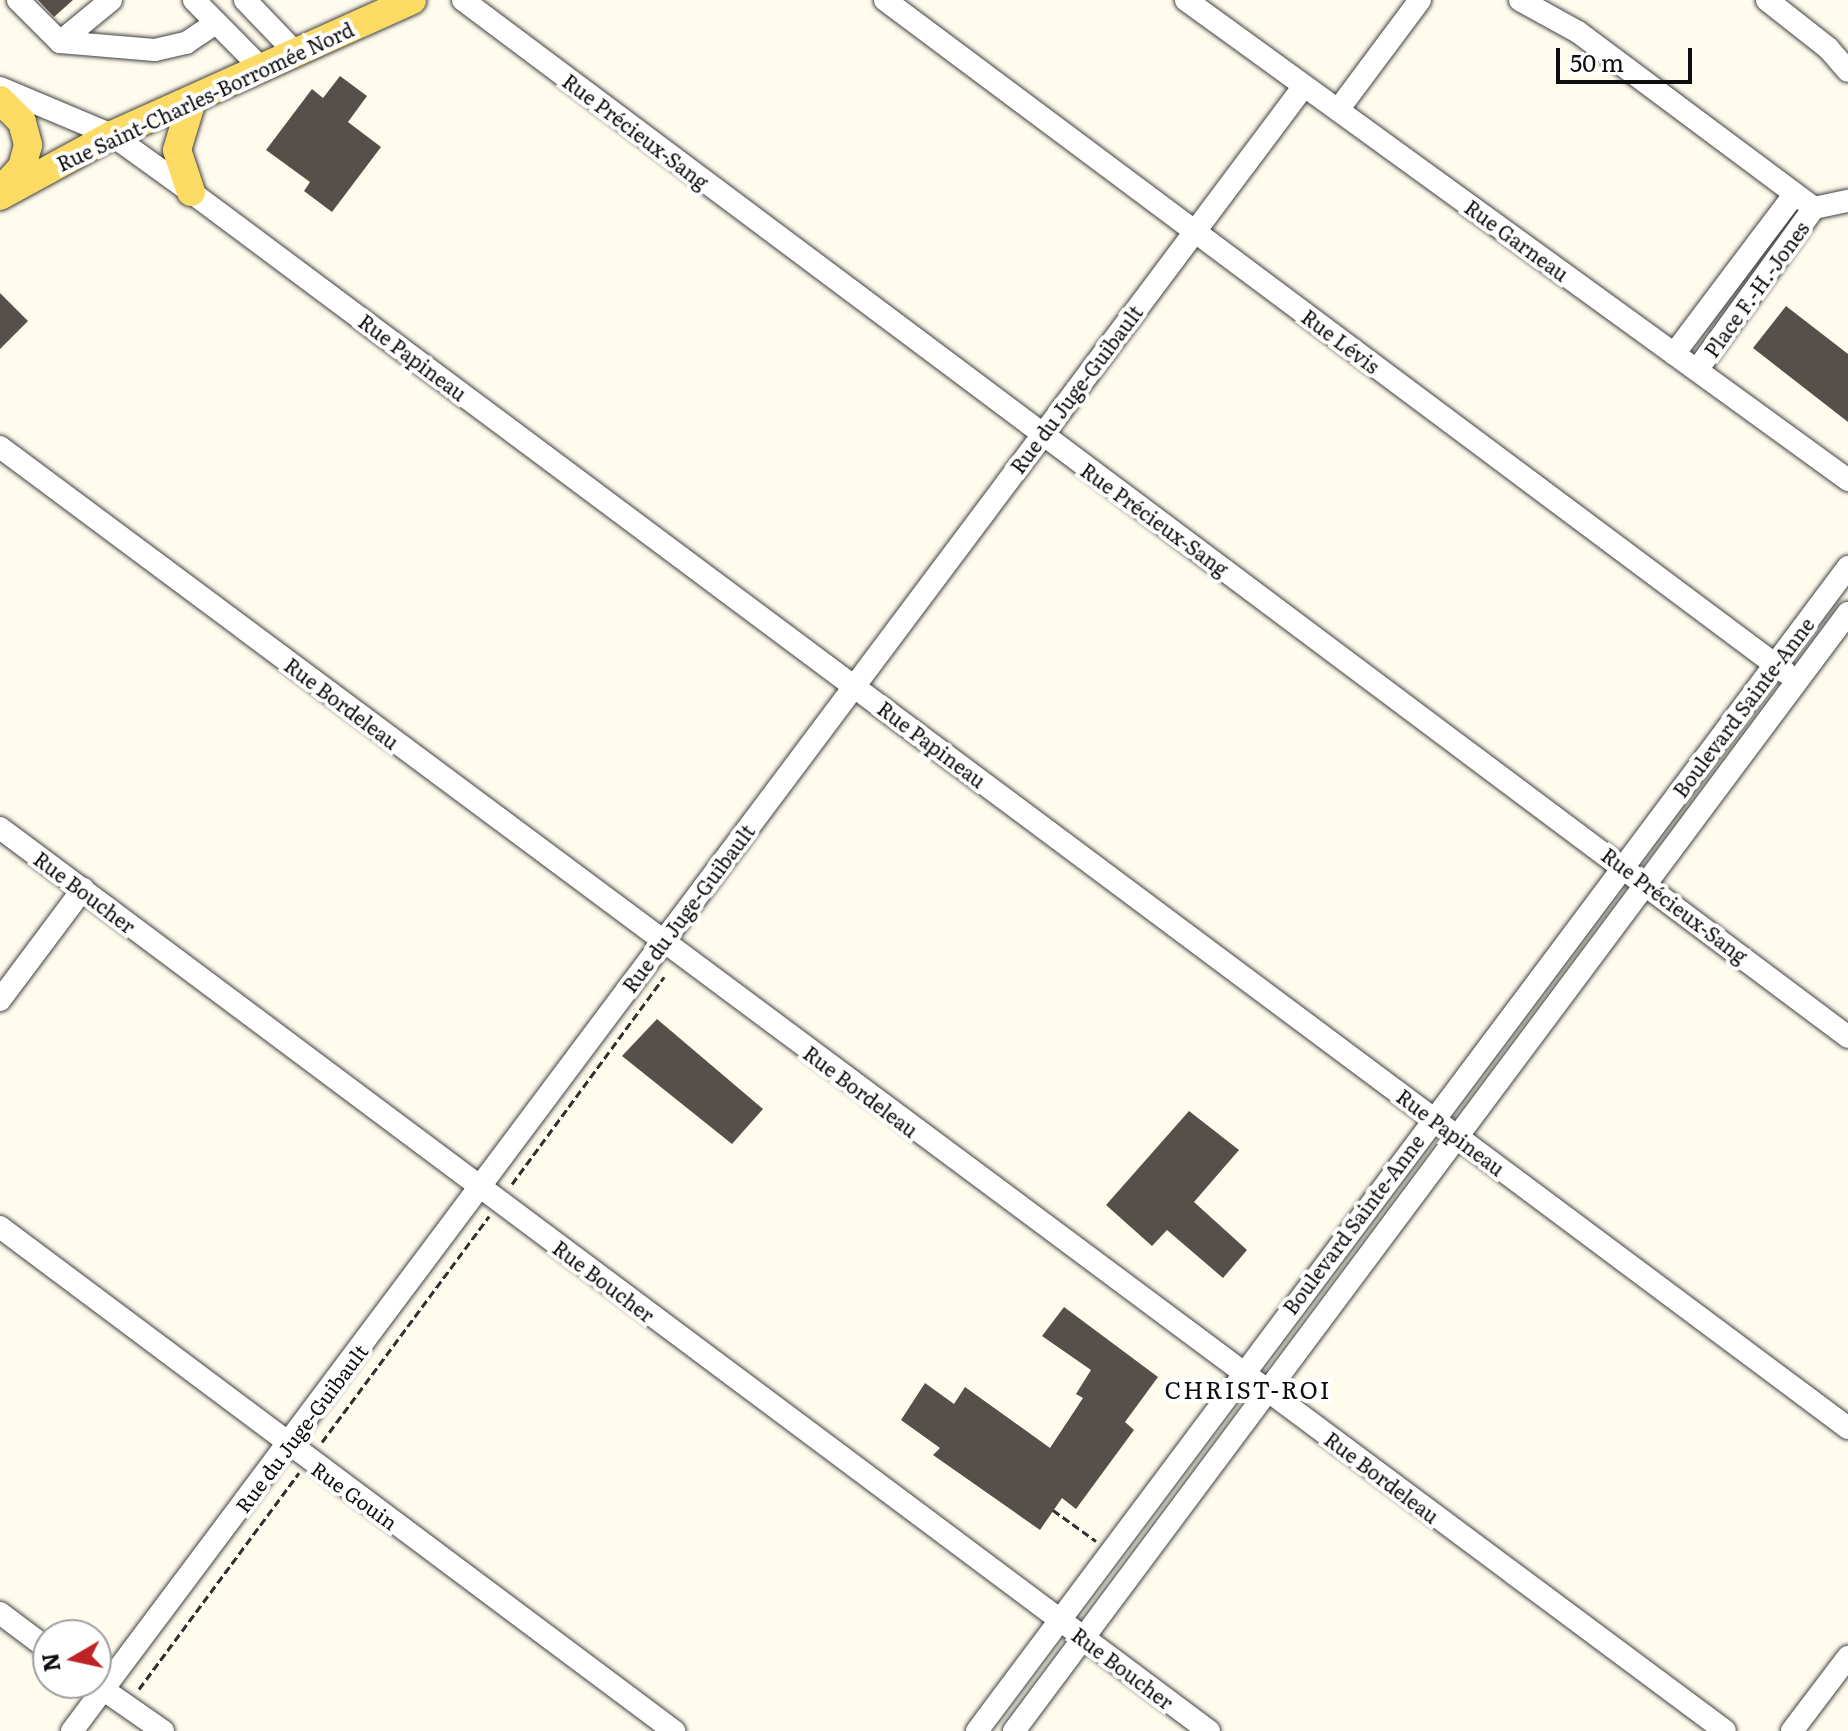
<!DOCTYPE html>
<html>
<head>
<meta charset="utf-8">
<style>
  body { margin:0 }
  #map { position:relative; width:1848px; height:1731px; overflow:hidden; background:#fffcee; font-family:Literata,serif }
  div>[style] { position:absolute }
  .building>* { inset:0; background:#574f4a }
  .path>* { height:3px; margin-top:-1.5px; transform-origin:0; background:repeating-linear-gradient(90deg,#303030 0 8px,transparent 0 12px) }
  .roads { filter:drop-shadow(0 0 2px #414141) drop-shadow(0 0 2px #414141) }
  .minor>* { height:22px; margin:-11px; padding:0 11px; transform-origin:11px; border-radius:11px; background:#fff }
  .major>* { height:28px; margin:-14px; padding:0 14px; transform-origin:14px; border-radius:14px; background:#fbdb63 }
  span { translate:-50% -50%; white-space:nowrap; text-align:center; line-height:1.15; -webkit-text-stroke:8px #fff; paint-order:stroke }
  .street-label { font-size:20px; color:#0e0e0e }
  .quarter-label { font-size:24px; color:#0e0e0e; letter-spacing:2px }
  .north { position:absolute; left:32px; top:1619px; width:80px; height:80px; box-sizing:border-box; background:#fff; border:2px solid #9f9f9f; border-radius:50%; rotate:261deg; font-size:22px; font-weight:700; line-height:32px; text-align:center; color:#0e0e0e }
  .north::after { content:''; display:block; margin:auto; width:28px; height:36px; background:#c02325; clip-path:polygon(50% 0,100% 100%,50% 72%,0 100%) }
  .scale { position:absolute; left:1556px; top:48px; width:136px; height:36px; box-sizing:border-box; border:4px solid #0e0e0e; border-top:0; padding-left:10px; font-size:24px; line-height:28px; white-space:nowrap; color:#0e0e0e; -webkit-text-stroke:6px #fff; paint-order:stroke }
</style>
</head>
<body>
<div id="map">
  <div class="building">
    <i style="clip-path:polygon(38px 0,73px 0,54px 17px)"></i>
    <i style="clip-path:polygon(340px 76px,367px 96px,348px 122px,381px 147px,332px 212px,304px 191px,310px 182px,266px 150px,312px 89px,323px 98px)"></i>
    <i style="clip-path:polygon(0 293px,28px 321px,0 349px)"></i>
    <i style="clip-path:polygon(1786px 306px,1848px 354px,1848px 422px,1753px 348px)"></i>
    <i style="clip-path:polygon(657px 1019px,763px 1109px,732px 1144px,622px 1056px)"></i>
    <i style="clip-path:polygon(1189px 1111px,1239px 1150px,1194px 1202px,1247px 1250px,1223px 1278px,1167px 1230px,1152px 1246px,1106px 1205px)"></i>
    <i style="clip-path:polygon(1064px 1307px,1158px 1377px,1125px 1422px,1134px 1430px,1076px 1509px,1062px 1498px,1040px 1530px,933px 1455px,940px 1448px,901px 1420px,925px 1383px,954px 1404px,965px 1387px,1050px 1448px,1083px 1398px,1076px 1394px,1091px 1370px,1042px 1336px)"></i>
  </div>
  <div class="path">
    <i style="left:512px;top:1184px;width:257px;rotate:-53.7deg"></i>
    <i style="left:322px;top:1442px;width:281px;rotate:-53.5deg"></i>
    <i style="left:1053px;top:1510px;width:53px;rotate:35.8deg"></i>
    <i style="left:139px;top:1689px;width:269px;rotate:-53.5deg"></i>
  </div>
  <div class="roads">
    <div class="minor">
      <i style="left:18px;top:0;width:59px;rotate:45deg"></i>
      <i style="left:111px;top:0;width:66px;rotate:140.5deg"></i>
      <i style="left:60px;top:42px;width:95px;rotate:4.8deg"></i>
      <i style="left:155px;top:50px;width:32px;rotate:-13deg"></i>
      <i style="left:186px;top:43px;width:36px;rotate:-34deg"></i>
      <i style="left:194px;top:0;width:98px;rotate:45.4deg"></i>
      <i style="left:245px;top:0;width:75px;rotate:46.1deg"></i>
      <i style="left:463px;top:0;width:1730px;rotate:36.82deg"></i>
      <i style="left:885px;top:0;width:1123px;rotate:36.75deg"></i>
      <i style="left:1186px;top:0;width:818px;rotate:35.94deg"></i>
      <i style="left:1520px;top:0;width:66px;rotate:28.9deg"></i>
      <i style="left:1578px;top:32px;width:294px;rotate:36.7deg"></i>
      <i style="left:1814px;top:208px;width:35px;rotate:-12deg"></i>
      <i style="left:1767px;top:0;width:78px;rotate:38.2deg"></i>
      <i style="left:1828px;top:48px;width:30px;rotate:49deg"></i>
      <i style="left:0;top:88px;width:121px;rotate:22.8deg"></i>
      <i style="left:112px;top:135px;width:97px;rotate:35.8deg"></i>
      <i style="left:191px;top:192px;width:2067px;rotate:36.72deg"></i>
      <i style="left:1338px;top:110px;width:137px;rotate:-53.3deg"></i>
      <i style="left:1674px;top:354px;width:199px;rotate:-53deg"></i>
      <i style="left:1697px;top:370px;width:200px;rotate:-54.2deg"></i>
      <i style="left:0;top:447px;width:2150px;rotate:36.66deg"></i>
      <i style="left:0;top:828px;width:1509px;rotate:36.76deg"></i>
      <i style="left:0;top:1000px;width:139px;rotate:-53.2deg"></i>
      <i style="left:0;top:1227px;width:842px;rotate:36.79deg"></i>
      <i style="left:0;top:1613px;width:60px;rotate:36.9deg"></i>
      <i style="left:94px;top:1683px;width:84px;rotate:34.8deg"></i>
      <i style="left:72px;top:1731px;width:2055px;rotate:-53.17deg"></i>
      <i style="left:977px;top:1731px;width:1454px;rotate:-53.19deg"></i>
      <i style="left:1014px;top:1731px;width:1395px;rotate:-53.28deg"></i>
      <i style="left:1792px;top:1731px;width:93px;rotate:-52.9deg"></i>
    </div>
    <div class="major">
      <i style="left:0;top:100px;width:31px;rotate:45deg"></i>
      <i style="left:22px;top:122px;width:24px;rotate:75deg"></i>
      <i style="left:28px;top:145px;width:23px;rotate:105deg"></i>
      <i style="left:22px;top:167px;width:30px;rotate:132deg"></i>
      <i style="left:191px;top:192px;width:44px;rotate:-108.4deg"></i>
      <i style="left:177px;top:150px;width:48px;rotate:-73.1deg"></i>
      <i style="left:0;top:196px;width:128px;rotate:-28.6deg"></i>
      <i style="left:112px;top:135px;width:329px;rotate:-24.2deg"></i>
    </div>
  </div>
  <div class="street-label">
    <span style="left:205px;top:96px;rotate:-25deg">Rue Saint-Charles-Borromée Nord</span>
    <span style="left:636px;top:131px;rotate:37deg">Rue Précieux-Sang</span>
    <span style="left:1517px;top:240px;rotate:36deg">Rue Garneau</span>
    <span style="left:1756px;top:289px;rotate:-54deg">Place F.-H.-Jones</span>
    <span style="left:1341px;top:341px;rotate:37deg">Rue Lévis</span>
    <span style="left:413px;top:357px;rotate:37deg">Rue Papineau</span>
    <span style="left:1076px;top:389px;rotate:-53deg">Rue du Juge-Guibault</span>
    <span style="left:1155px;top:519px;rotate:36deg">Rue Précieux-Sang</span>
    <span style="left:342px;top:703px;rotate:37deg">Rue Bordeleau</span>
    <span style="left:1743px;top:707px;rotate:-53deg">Boulevard Sainte-Anne</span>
    <span style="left:932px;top:744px;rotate:37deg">Rue Papineau</span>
    <span style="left:85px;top:892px;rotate:37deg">Rue Boucher</span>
    <span style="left:1675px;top:905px;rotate:37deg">Rue Précieux-Sang</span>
    <span style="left:688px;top:908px;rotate:-53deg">Rue du Juge-Guibault</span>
    <span style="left:861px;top:1091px;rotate:37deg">Rue Bordeleau</span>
    <span style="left:1451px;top:1132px;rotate:37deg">Rue Papineau</span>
    <span style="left:1353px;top:1224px;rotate:-53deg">Boulevard Sainte-Anne</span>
    <span style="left:604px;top:1281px;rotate:37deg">Rue Boucher</span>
    <span style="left:301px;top:1428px;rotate:-53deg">Rue du Juge-Guibault</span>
    <span style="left:1382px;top:1477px;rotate:37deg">Rue Bordeleau</span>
    <span style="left:355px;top:1495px;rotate:36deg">Rue Gouin</span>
    <span style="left:1123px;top:1668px;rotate:37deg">Rue Boucher</span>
  </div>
  <div class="quarter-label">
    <span style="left:1248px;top:1389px">CHRIST-ROI</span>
  </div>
  <div class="north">N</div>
  <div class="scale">50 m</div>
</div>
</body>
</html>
